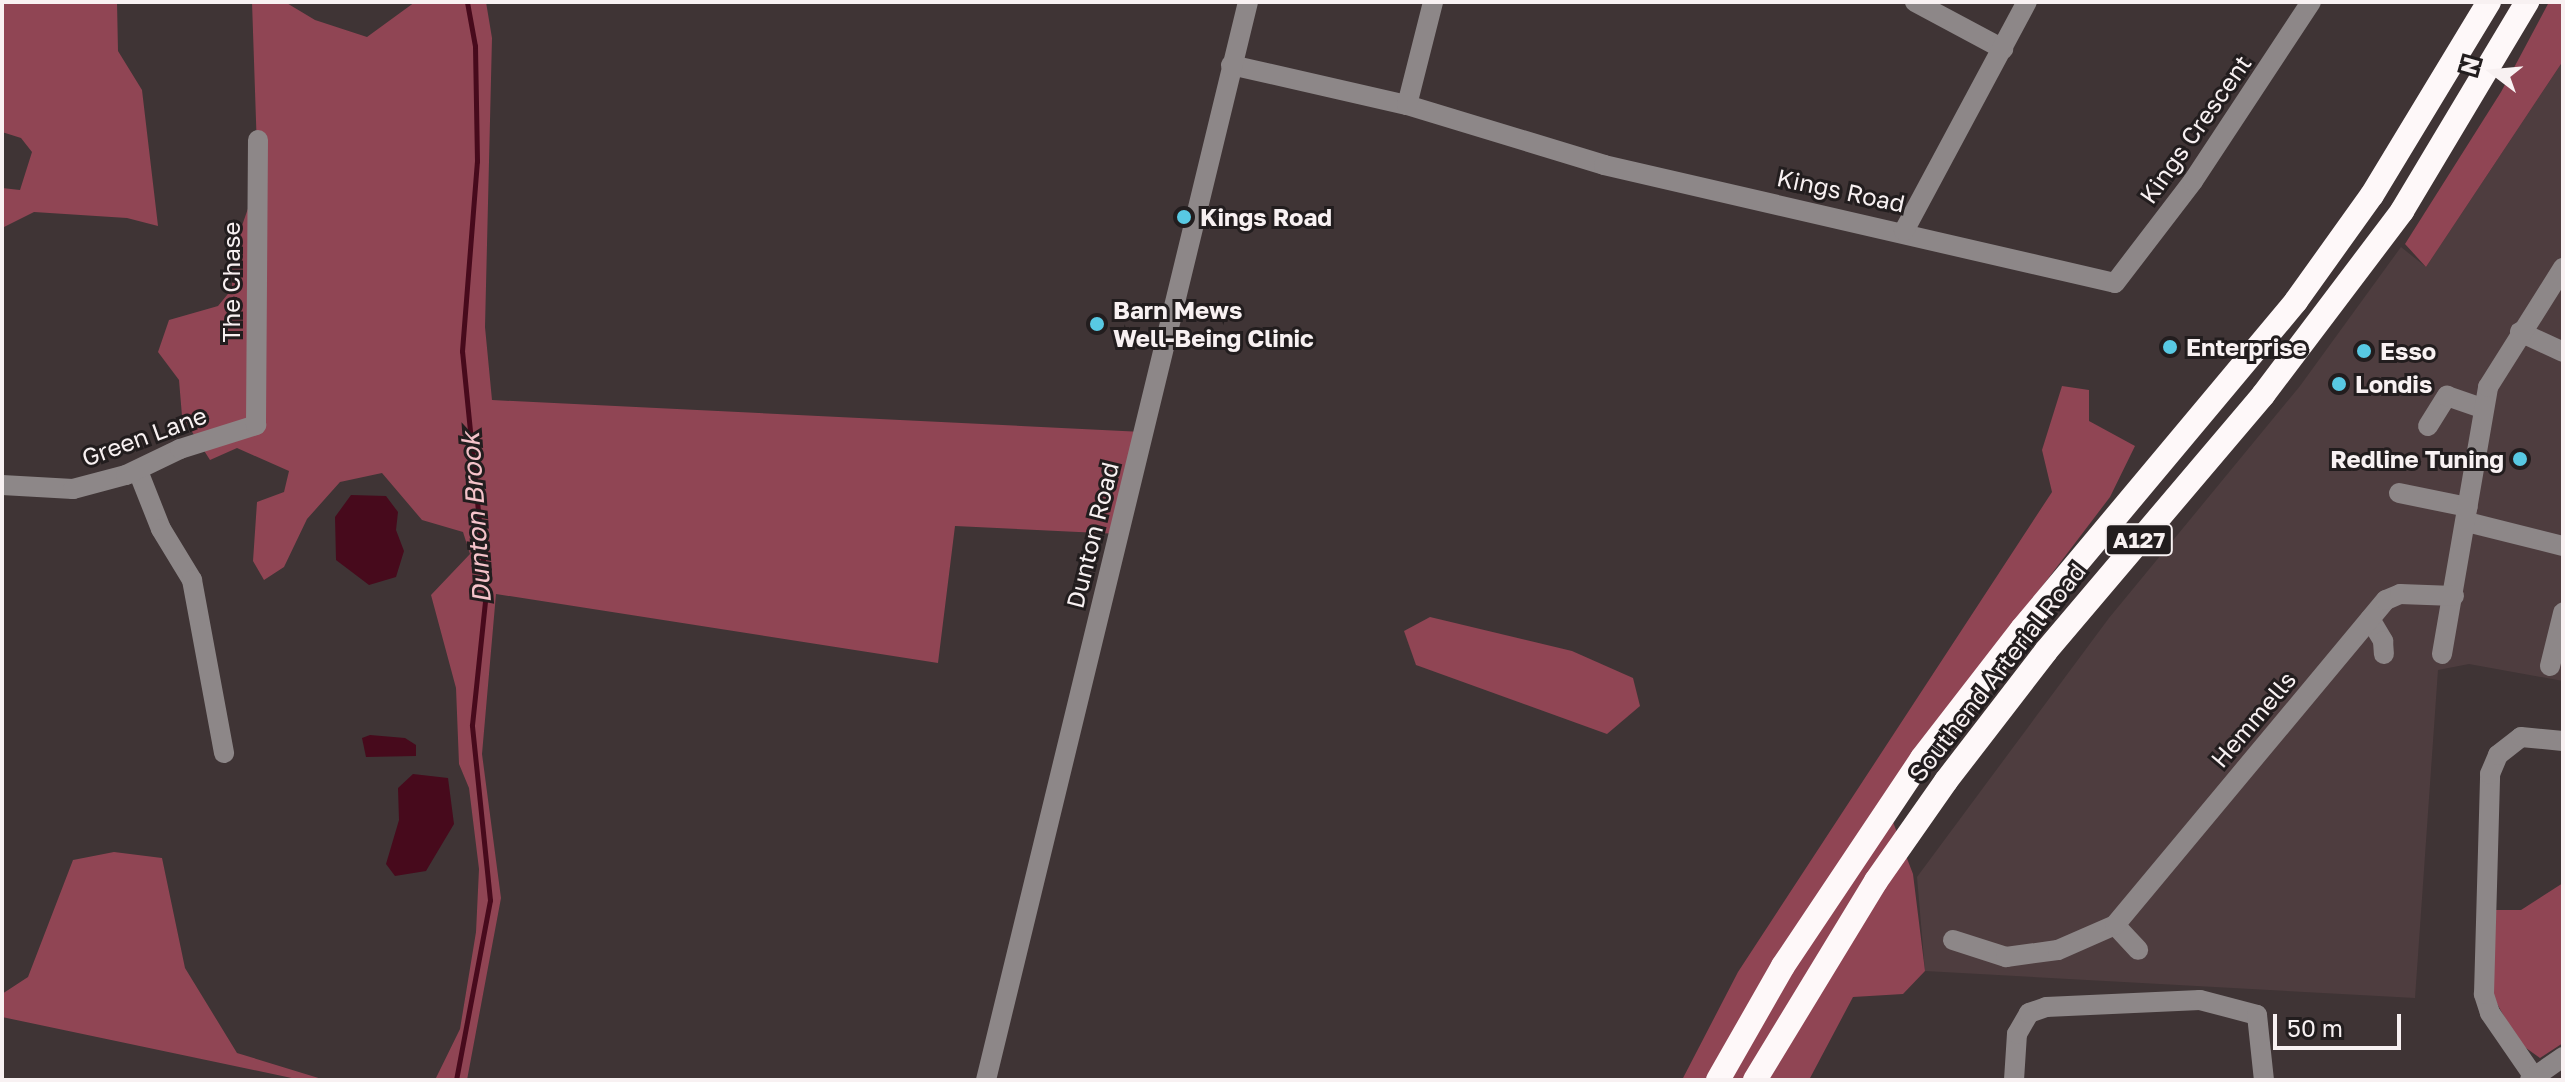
<!DOCTYPE html>
<html>
<head>
<meta charset="utf-8">
<style>
  body { margin:0 }
  #map { position:relative; width:2565px; height:1082px; overflow:hidden; background:#3f3435; font-family:"Golos Text",sans-serif }
  div>[style] { position:absolute }
  .built>* { inset:0; background:#4e3d3f }
  .green>* { inset:0; background:#904554 }
  .water>* { inset:0; background:#470a1c }
  .stream>* { height:5px; margin:-2.5px; padding:0 2.5px; transform-origin:2.5px; border-radius:2.5px; background:#470a1c }
  .minor>* { height:20px; margin:-10px; padding:0 10px; transform-origin:10px; border-radius:10px; background:#8d8788 }
  .highway>* { height:24px; margin:-12px; padding:0 12px; transform-origin:12px; border-radius:12px; background:#fef8f9 }
  .dots>* { width:22px; height:22px; translate:-50% -50%; box-sizing:border-box; border:4px solid #221d1e; border-radius:50% }
  span { translate:-50% -50%; white-space:nowrap; text-align:center; line-height:1.15; -webkit-text-stroke:6px #221d1e; paint-order:stroke }
  .shield-label span { padding:2px 6px; background:#221d1e; border:2px solid; border-radius:6px; -webkit-text-stroke-width:0 }
  .shield-label { font-size:22px; color:#f8f1f2; font-weight:700 }
  .street-label { font-size:24px; color:#f8f1f2 }
  .poi-label { font-size:24px; color:#f8f1f2; font-weight:700 }
  .left { translate:0 -50%; text-align:left }
  .right { translate:-100% -50%; text-align:right }
  .water-label { font-size:26px; color:#f5c3ca; font-style:italic }
  .frame { position:absolute; inset:0; border:4px solid #f8f1f2; pointer-events:none }
  .north { position:absolute; left:2453px; top:32px; width:80px; height:80px; -webkit-text-stroke:6px #221d1e; paint-order:stroke; rotate:286deg; font-size:22px; font-weight:700; line-height:32px; text-align:center; color:#f8f1f2 }
  .north::after { content:''; display:block; margin:auto; width:28px; height:36px; background:#f8f1f2; clip-path:polygon(50% 0,100% 100%,50% 72%,0 100%) }
  .scale { position:absolute; left:2273px; top:1014px; width:128px; height:36px; box-sizing:border-box; border:4px solid #f8f1f2; border-top:0; padding-left:10px; font-size:24px; line-height:28px; white-space:nowrap; color:#f8f1f2; -webkit-text-stroke:6px #221d1e; paint-order:stroke }
</style>
</head>
<body>
<div id="map">
  <div class="built">
    <i style="clip-path:polygon(2563px 61px,2563px 681px,2469px 664px,2438px 670px,2415px 998px,1925px 971px,1917px 877px,2109px 618px,2300px 386px,2401px 247px,2426px 267px)"></i>
  </div>
  <div class="green">
    <i style="clip-path:polygon(2px 2px,117px 2px,118px 51px,142px 90px,158px 226px,127px 218px,34px 212px,2px 228px,2px 188px,20px 190px,32px 152px,21px 138px,2px 132px)"></i>
    <i style="clip-path:polygon(252px 2px,285px 2px,315px 20px,367px 37px,415px 2px,486px 2px,492px 38px,485px 327px,492px 400px,1143px 432px,1120px 534px,955px 526px,938px 663px,496px 594px,482px 754px,501px 898px,467px 1080px,435px 1080px,460px 1029px,476px 932px,479px 869px,469px 788px,459px 764px,456px 688px,431px 595px,470px 554px,463px 532px,422px 520px,382px 473px,340px 482px,307px 519px,284px 567px,264px 580px,253px 561px,257px 502px,284px 492px,289px 471px,237px 448px,210px 460px,182px 416px,179px 380px,158px 352px,169px 320px,218px 306px,232px 289px,232px 254px,258px 180px)"></i>
    <i style="clip-path:polygon(2549px 2px,2563px 2px,2563px 61px,2426px 267px,2405px 244px,2501px 92px)"></i>
    <i style="clip-path:polygon(2062px 386px,2089px 390px,2089px 421px,2135px 446px,2110px 497px,1883px 796px,1913px 874px,1925px 971px,1903px 994px,1853px 997px,1809px 1080px,1682px 1080px,1738px 972px,2052px 492px,2042px 450px)"></i>
    <i style="clip-path:polygon(1430px 617px,1572px 651px,1633px 678px,1640px 706px,1607px 734px,1416px 665px,1404px 631px)"></i>
    <i style="clip-path:polygon(114px 852px,162px 858px,185px 968px,237px 1053px,325px 1080px,301px 1080px,2px 1017px,2px 994px,28px 977px,73px 860px)"></i>
    <i style="clip-path:polygon(2563px 883px,2563px 1043px,2540px 1058px,2519px 1043px,2491px 993px,2495px 910px,2521px 910px)"></i>
  </div>
  <div class="water">
    <i style="clip-path:polygon(351px 495px,386px 496px,398px 512px,396px 530px,404px 551px,396px 577px,369px 585px,336px 560px,335px 517px)"></i>
    <i style="clip-path:polygon(370px 735px,405px 738px,416px 745px,416px 756px,366px 757px,362px 738px)"></i>
    <i style="clip-path:polygon(413px 774px,448px 778px,454px 824px,426px 871px,395px 876px,386px 864px,399px 820px,398px 788px)"></i>
  </div>
  <div class="stream">
    <i style="left:456px;top:1080px;width:183px;rotate:-79.3deg"></i>
    <i style="left:490px;top:900px;width:176px;rotate:-95.9deg"></i>
    <i style="left:472px;top:725px;width:135px;rotate:-84deg"></i>
    <i style="left:486px;top:591px;width:241px;rotate:-95.7deg"></i>
    <i style="left:462px;top:351px;width:191px;rotate:-85.5deg"></i>
    <i style="left:477px;top:161px;width:115px;rotate:-91deg"></i>
    <i style="left:475px;top:46px;width:45px;rotate:-100.3deg"></i>
  </div>
  <div class="minor">
    <i style="left:1915px;top:2px;width:100px;rotate:28.1deg"></i>
    <i style="left:1231px;top:65px;width:180px;rotate:12.8deg"></i>
    <i style="left:1407px;top:105px;width:206px;rotate:16.9deg"></i>
    <i style="left:1604px;top:165px;width:524px;rotate:13deg"></i>
    <i style="left:2115px;top:283px;width:128px;rotate:-52.6deg"></i>
    <i style="left:2193px;top:181px;width:214px;rotate:-56.6deg"></i>
    <i style="left:1407px;top:105px;width:106px;rotate:-75.8deg"></i>
    <i style="left:1904px;top:231px;width:260px;rotate:-61.8deg"></i>
    <i style="left:2520px;top:332px;width:47px;rotate:24.9deg"></i>
    <i style="left:2428px;top:426px;width:36px;rotate:-58deg"></i>
    <i style="left:2447px;top:396px;width:39px;rotate:19deg"></i>
    <i style="left:138px;top:471px;width:62px;rotate:68.4deg"></i>
    <i style="left:161px;top:529px;width:60px;rotate:58.7deg"></i>
    <i style="left:192px;top:580px;width:176px;rotate:79.5deg"></i>
    <i style="left:2px;top:485px;width:71px;rotate:3.2deg"></i>
    <i style="left:73px;top:489px;width:55px;rotate:-14.8deg"></i>
    <i style="left:126px;top:475px;width:60px;rotate:-25.7deg"></i>
    <i style="left:180px;top:449px;width:80px;rotate:-17.5deg"></i>
    <i style="left:256px;top:425px;width:285px;rotate:-89.6deg"></i>
    <i style="left:2399px;top:493px;width:70px;rotate:11.5deg"></i>
    <i style="left:2467px;top:522px;width:99px;rotate:14deg"></i>
    <i style="left:2370px;top:619px;width:26px;rotate:59deg"></i>
    <i style="left:2383px;top:641px;width:13px;rotate:86deg"></i>
    <i style="left:2442px;top:654px;width:271px;rotate:-80.2deg"></i>
    <i style="left:2488px;top:387px;width:141px;rotate:-57.8deg"></i>
    <i style="left:2550px;top:666px;width:55px;rotate:-76.2deg"></i>
    <i style="left:2115px;top:925px;width:34px;rotate:47deg"></i>
    <i style="left:1953px;top:940px;width:56px;rotate:17.8deg"></i>
    <i style="left:2006px;top:957px;width:52px;rotate:-7.7deg"></i>
    <i style="left:2058px;top:950px;width:62px;rotate:-23.7deg"></i>
    <i style="left:2115px;top:925px;width:423px;rotate:-50.2deg"></i>
    <i style="left:2386px;top:600px;width:15px;rotate:-23deg"></i>
    <i style="left:2400px;top:594px;width:54px;rotate:2.1deg"></i>
    <i style="left:2534px;top:1077px;width:78px;rotate:-124.5deg"></i>
    <i style="left:2490px;top:1013px;width:20px;rotate:-108deg"></i>
    <i style="left:2484px;top:994px;width:220px;rotate:-88.4deg"></i>
    <i style="left:2490px;top:774px;width:21px;rotate:-67deg"></i>
    <i style="left:2498px;top:755px;width:29px;rotate:-38deg"></i>
    <i style="left:2521px;top:737px;width:42px;rotate:5.4deg"></i>
    <i style="left:986px;top:1080px;width:1109px;rotate:-76.34deg"></i>
    <i style="left:2014px;top:1080px;width:46px;rotate:-86.3deg"></i>
    <i style="left:2017px;top:1034px;width:24px;rotate:-60deg"></i>
    <i style="left:2029px;top:1013px;width:18px;rotate:-19deg"></i>
    <i style="left:2046px;top:1007px;width:154px;rotate:-2.6deg"></i>
    <i style="left:2200px;top:1000px;width:59px;rotate:14.7deg"></i>
    <i style="left:2257px;top:1015px;width:65px;rotate:83.9deg"></i>
    <i style="left:2530px;top:1080px;width:40px;rotate:-34.9deg"></i>
  </div>
  <div class="highway">
    <i style="left:1718px;top:1080px;width:131px;rotate:-60.3deg"></i>
    <i style="left:1783px;top:966px;width:250px;rotate:-56.2deg"></i>
    <i style="left:1922px;top:758px;width:163px;rotate:-52.2deg"></i>
    <i style="left:2022px;top:629px;width:427px;rotate:-50.1deg"></i>
    <i style="left:2296px;top:301px;width:130px;rotate:-54.4deg"></i>
    <i style="left:2372px;top:195px;width:226px;rotate:-58.8deg"></i>
    <i style="left:1755px;top:1080px;width:233px;rotate:-58.7deg"></i>
    <i style="left:1876px;top:881px;width:122px;rotate:-55deg"></i>
    <i style="left:1946px;top:781px;width:164px;rotate:-52.4deg"></i>
    <i style="left:2046px;top:651px;width:336px;rotate:-49.7deg"></i>
    <i style="left:2263px;top:395px;width:231px;rotate:-52.9deg"></i>
    <i style="left:2402px;top:211px;width:244px;rotate:-59.1deg"></i>
  </div>
  <div class="dots">
    <i style="left:1184px;top:217px;background:#58c9e3"></i>
    <i style="left:1097px;top:324px;background:#58c9e3"></i>
    <i style="left:2170px;top:347px;background:#58c9e3"></i>
    <i style="left:2364px;top:351px;background:#58c9e3"></i>
    <i style="left:2339px;top:384px;background:#58c9e3"></i>
    <i style="left:2520px;top:459px;background:#58c9e3"></i>
  </div>
  <div class="shield-label">
    <span style="left:2139px;top:540px">A127</span>
  </div>
  <div class="street-label">
    <span style="left:2195px;top:129px;rotate:-55deg">Kings Crescent</span>
    <span style="left:1841px;top:190px;rotate:12deg">Kings Road</span>
    <span style="left:231px;top:282px;rotate:-90deg">The Chase</span>
    <span style="left:144px;top:436px;rotate:-20deg">Green Lane</span>
    <span style="left:1092px;top:535px;rotate:-76deg">Dunton Road</span>
    <span style="left:1997px;top:672px;rotate:-52deg">Southend Arterial Road</span>
    <span style="left:2253px;top:719px;rotate:-50deg">Hemmells</span>
  </div>
  <div class="poi-label">
    <span class="left" style="left:1200px;top:217px">Kings Road</span>
    <span class="left" style="left:1113px;top:324px">Barn Mews<br>Well-Being Clinic</span>
    <span class="left" style="left:2186px;top:347px">Enterprise</span>
    <span class="left" style="left:2380px;top:351px">Esso</span>
    <span class="left" style="left:2355px;top:384px">Londis</span>
    <span class="right" style="left:2504px;top:459px">Redline Tuning</span>
  </div>
  <div class="water-label">
    <span style="left:476px;top:518px;rotate:-94deg">Dunton Brook</span>
  </div>
  <div class="frame"></div>
  <div class="north">N</div>
  <div class="scale">50 m</div>
</div>
</body>
</html>
